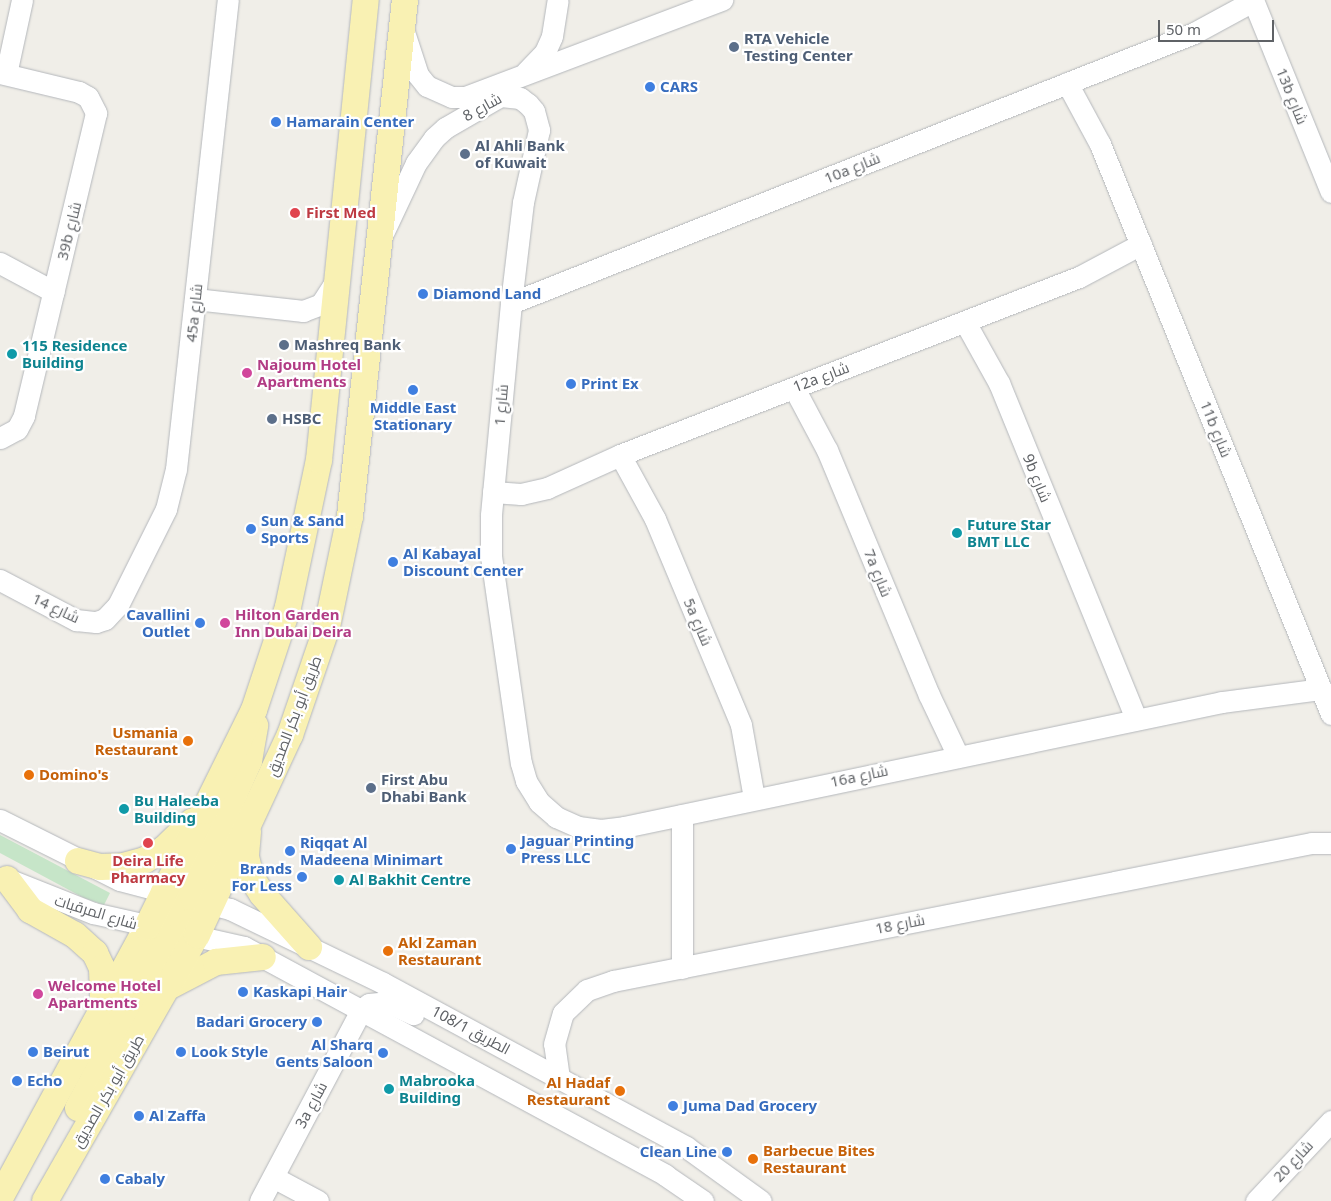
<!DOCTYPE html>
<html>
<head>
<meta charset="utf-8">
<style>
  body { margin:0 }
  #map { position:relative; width:1331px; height:1201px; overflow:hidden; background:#f0eee8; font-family:"Noto Sans",Cairo,sans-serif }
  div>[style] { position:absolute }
  .green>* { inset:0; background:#c6e5c8 }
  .roads { filter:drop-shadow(0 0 1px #b4b7bb) drop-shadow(0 0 1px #b4b7bb) }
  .minor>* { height:21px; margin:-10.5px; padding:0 10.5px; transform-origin:10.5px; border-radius:10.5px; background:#fff }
  .major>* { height:26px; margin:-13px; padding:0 13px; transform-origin:13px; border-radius:13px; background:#f9f1b3 }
  .dots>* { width:14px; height:14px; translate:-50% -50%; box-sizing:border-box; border:2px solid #fff; border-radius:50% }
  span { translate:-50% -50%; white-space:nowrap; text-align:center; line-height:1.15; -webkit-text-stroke:4.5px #fff; paint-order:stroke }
  .service-label { font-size:15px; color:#4e5e75; font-weight:700 }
  .left { translate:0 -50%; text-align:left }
  .shop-label { font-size:15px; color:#366cbe; font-weight:700 }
  .right { translate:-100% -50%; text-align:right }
  .street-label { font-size:15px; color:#5f6266 }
  .health-label { font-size:15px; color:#be3a42; font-weight:700 }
  .culture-label { font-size:15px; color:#0d838f; font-weight:700 }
  .hotel-label { font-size:15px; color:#b23c85; font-weight:700 }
  .food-label { font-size:15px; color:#c56008; font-weight:700 }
  .scale { position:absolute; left:1158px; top:20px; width:116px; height:22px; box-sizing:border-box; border:2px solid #5f6266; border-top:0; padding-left:6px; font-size:15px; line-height:18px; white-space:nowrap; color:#5f6266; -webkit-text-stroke:4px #fff; paint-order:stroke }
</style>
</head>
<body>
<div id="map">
  <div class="green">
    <i style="clip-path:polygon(0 835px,110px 893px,104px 905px,84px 898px,0 853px)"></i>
  </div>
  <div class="roads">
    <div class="minor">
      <i style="left:1253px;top:0;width:207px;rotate:67.9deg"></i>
      <i style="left:404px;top:32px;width:45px;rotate:72deg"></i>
      <i style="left:418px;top:75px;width:14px;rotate:51deg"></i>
      <i style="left:427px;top:86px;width:27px;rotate:24deg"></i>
      <i style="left:452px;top:97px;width:13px"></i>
      <i style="left:465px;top:97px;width:275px;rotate:-20.7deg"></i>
      <i style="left:526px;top:72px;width:28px;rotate:-46deg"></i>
      <i style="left:545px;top:52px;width:17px;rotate:-66deg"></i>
      <i style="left:552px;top:36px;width:36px;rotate:-81deg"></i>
      <i style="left:0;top:73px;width:81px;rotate:13.5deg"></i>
      <i style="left:79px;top:92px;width:10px;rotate:29deg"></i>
      <i style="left:88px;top:97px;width:18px;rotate:63deg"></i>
      <i style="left:96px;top:113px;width:311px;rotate:103.4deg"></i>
      <i style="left:24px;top:416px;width:15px;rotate:118deg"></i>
      <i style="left:17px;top:429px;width:19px;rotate:152deg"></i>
      <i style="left:6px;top:74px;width:76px;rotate:-77.8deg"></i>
      <i style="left:1067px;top:83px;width:69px;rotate:61.6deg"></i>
      <i style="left:1100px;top:144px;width:615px;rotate:67.94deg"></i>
      <i style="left:501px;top:96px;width:19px;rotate:6deg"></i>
      <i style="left:520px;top:98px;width:10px;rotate:37deg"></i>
      <i style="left:528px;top:104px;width:9px;rotate:49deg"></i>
      <i style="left:534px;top:111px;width:20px;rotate:75deg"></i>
      <i style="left:539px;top:130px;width:74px;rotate:102.5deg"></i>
      <i style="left:523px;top:202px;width:102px;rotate:96.8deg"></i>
      <i style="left:511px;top:303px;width:213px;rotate:95.4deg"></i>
      <i style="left:491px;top:515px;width:41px;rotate:90deg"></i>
      <i style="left:491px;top:556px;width:209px;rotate:81.8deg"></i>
      <i style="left:521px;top:763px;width:19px;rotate:74deg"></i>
      <i style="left:526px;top:781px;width:25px;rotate:58deg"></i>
      <i style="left:539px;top:802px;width:23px;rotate:41deg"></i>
      <i style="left:556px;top:817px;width:24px;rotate:24deg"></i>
      <i style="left:578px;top:827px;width:23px;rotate:7deg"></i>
      <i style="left:601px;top:830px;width:23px;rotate:-7deg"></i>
      <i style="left:624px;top:827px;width:611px;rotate:-11.81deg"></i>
      <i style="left:1222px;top:702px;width:100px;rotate:-7.5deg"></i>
      <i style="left:384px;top:231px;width:75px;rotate:-64.8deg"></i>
      <i style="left:416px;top:163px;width:31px;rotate:-54deg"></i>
      <i style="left:434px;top:138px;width:15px;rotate:-42deg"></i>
      <i style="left:445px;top:128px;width:68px;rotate:-30deg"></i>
      <i style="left:0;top:263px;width:61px;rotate:28.2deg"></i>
      <i style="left:195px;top:299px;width:109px;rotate:6.3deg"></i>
      <i style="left:303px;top:311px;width:19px;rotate:-21deg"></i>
      <i style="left:321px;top:304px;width:30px;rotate:-57deg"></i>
      <i style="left:511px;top:303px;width:734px;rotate:-21.57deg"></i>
      <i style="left:1194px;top:33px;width:67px;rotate:-28.5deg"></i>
      <i style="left:965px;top:322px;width:70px;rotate:60.9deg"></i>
      <i style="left:999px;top:383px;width:363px;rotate:67.8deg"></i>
      <i style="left:794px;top:388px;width:70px;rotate:62deg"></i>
      <i style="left:827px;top:450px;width:265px;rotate:67.4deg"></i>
      <i style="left:929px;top:695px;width:68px;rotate:64.6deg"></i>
      <i style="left:620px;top:455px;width:73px;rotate:61.3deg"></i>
      <i style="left:655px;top:519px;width:223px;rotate:67.3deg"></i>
      <i style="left:741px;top:725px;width:74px;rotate:79.9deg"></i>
      <i style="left:493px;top:492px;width:28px;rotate:4deg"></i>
      <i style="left:521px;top:494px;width:27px;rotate:-13deg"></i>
      <i style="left:547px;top:488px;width:80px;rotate:-24.3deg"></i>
      <i style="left:620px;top:455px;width:492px;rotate:-21.2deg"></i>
      <i style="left:1079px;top:277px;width:70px;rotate:-28deg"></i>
      <i style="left:0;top:580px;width:86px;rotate:27.8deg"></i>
      <i style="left:76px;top:620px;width:20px;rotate:6deg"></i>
      <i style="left:96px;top:622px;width:9px;rotate:-18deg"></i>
      <i style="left:105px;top:619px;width:19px;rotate:-47deg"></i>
      <i style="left:118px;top:605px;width:107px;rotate:-63.4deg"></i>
      <i style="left:166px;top:509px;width:41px;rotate:-76deg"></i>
      <i style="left:176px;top:469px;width:472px;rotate:-83.7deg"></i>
      <i style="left:682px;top:815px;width:153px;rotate:90deg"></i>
      <i style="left:0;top:820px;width:134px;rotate:26.6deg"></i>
      <i style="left:120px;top:880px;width:114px;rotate:14.8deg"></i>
      <i style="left:230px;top:909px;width:170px;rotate:25.8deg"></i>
      <i style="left:383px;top:983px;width:345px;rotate:28.4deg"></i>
      <i style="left:686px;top:1147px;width:92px;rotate:35.8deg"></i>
      <i style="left:5px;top:878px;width:95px;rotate:21.7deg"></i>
      <i style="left:93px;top:913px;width:155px;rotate:12.7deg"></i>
      <i style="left:244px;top:947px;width:479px;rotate:28.4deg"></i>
      <i style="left:665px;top:1175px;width:46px;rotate:34.4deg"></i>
      <i style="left:559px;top:1078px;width:34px;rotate:-98deg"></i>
      <i style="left:554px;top:1044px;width:32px;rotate:-74deg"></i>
      <i style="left:563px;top:1013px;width:33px;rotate:-44deg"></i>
      <i style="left:587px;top:990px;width:28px;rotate:-19deg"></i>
      <i style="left:613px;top:981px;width:712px;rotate:-11.17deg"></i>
      <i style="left:1312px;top:843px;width:19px"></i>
      <i style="left:273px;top:1177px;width:51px;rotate:28.1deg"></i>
      <i style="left:260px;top:1201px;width:216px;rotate:-62.1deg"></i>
      <i style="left:361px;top:1010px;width:10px;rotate:-37deg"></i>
      <i style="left:369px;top:1004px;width:18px;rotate:-6deg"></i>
      <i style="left:387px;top:1002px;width:29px;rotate:25deg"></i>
      <i style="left:1256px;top:1201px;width:110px;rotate:-46.8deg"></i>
    </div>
    <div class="major">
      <i style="left:248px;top:832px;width:25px;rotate:95deg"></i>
      <i style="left:246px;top:857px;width:21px;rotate:76deg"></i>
      <i style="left:251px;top:877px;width:20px;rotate:57deg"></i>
      <i style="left:262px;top:894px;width:71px;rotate:48.4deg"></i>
      <i style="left:78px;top:861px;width:23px;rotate:15deg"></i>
      <i style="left:100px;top:867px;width:23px;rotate:-2deg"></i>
      <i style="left:123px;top:866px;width:23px;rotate:-15deg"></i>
      <i style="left:145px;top:860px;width:22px;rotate:-30deg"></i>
      <i style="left:164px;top:849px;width:40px;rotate:-44deg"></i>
      <i style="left:7px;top:879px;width:39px;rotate:53deg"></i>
      <i style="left:30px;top:910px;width:51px;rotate:29.1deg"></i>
      <i style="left:75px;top:935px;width:27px;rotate:42deg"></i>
      <i style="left:95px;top:953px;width:17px;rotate:65deg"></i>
      <i style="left:102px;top:968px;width:37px;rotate:88deg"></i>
      <i style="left:195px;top:933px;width:18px;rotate:-117deg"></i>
      <i style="left:187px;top:917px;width:20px;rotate:-84deg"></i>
      <i style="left:189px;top:897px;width:149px;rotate:-66.2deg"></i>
      <i style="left:249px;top:761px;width:36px;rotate:-80deg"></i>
      <i style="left:170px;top:986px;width:52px;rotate:-27.6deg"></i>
      <i style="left:216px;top:962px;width:47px;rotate:-6.1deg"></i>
      <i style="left:78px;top:1108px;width:200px;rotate:-61.9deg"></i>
      <i style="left:172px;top:932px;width:19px;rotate:-90deg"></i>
      <i style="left:172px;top:913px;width:22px;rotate:-112deg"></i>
      <i style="left:0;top:1198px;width:308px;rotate:-61.5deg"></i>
      <i style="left:147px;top:927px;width:129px;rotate:-63.8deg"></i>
      <i style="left:204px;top:811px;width:113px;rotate:-63.7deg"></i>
      <i style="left:254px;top:710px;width:108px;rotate:-71.7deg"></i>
      <i style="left:288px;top:607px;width:150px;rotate:-78.1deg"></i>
      <i style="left:319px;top:460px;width:462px;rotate:-84.2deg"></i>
      <i style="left:45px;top:1201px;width:306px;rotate:-60.3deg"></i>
      <i style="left:197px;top:935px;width:221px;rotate:-65.1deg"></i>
      <i style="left:290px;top:735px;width:114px;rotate:-71.1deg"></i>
      <i style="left:327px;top:627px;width:113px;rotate:-78.3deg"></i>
      <i style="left:350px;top:516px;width:519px;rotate:-83.92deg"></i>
    </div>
  </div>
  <div class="dots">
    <i style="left:734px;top:47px;background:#5c6f8a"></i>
    <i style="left:650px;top:87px;background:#3f7fe0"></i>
    <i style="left:276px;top:122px;background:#3f7fe0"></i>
    <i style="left:465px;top:154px;background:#5c6f8a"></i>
    <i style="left:295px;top:213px;background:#e0444e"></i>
    <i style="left:423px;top:294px;background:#3f7fe0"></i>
    <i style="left:284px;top:345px;background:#5c6f8a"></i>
    <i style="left:12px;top:354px;background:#0f9aa8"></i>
    <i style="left:247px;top:373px;background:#d1479c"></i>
    <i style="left:571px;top:384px;background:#3f7fe0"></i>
    <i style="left:413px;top:390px;background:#3f7fe0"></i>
    <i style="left:272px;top:419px;background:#5c6f8a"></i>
    <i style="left:251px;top:529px;background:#3f7fe0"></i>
    <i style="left:957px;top:533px;background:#0f9aa8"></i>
    <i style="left:393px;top:562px;background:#3f7fe0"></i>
    <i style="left:200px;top:623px;background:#3f7fe0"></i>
    <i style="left:225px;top:623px;background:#d1479c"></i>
    <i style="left:188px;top:741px;background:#e8710a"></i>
    <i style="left:29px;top:775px;background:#e8710a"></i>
    <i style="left:371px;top:788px;background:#5c6f8a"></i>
    <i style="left:124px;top:809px;background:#0f9aa8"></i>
    <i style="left:148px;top:843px;background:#e0444e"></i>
    <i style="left:511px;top:849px;background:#3f7fe0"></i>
    <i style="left:290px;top:851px;background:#3f7fe0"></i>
    <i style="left:302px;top:877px;background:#3f7fe0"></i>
    <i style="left:339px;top:880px;background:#0f9aa8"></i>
    <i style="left:388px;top:951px;background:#e8710a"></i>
    <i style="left:243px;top:992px;background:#3f7fe0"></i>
    <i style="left:38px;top:994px;background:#d1479c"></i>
    <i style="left:317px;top:1022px;background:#3f7fe0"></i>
    <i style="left:33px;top:1052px;background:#3f7fe0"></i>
    <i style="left:181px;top:1052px;background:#3f7fe0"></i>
    <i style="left:383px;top:1053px;background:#3f7fe0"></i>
    <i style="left:17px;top:1081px;background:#3f7fe0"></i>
    <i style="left:389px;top:1089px;background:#0f9aa8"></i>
    <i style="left:620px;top:1091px;background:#e8710a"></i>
    <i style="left:673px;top:1106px;background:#3f7fe0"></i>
    <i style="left:139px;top:1116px;background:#3f7fe0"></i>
    <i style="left:727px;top:1152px;background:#3f7fe0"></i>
    <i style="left:753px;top:1159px;background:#e8710a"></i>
    <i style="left:105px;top:1179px;background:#3f7fe0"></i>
  </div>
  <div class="service-label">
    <span class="left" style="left:744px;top:47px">RTA Vehicle<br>Testing Center</span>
    <span class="left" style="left:475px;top:154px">Al Ahli Bank<br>of Kuwait</span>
    <span class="left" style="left:294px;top:345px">Mashreq Bank</span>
    <span class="left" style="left:282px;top:419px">HSBC</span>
    <span class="left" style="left:381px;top:788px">First Abu<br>Dhabi Bank</span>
  </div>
  <div class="shop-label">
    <span class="left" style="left:660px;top:87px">CARS</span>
    <span class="left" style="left:286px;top:122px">Hamarain Center</span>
    <span class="left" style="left:433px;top:294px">Diamond Land</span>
    <span class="left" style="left:581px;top:384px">Print Ex</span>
    <span style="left:413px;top:416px">Middle East<br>Stationary</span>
    <span class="left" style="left:261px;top:529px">Sun &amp; Sand<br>Sports</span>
    <span class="left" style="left:403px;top:562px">Al Kabayal<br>Discount Center</span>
    <span class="right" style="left:190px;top:623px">Cavallini<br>Outlet</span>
    <span class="left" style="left:521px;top:849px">Jaguar Printing<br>Press LLC</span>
    <span class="left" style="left:300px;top:851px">Riqqat Al<br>Madeena Minimart</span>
    <span class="right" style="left:292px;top:877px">Brands<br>For Less</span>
    <span class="left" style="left:253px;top:992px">Kaskapi Hair</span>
    <span class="right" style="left:307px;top:1022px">Badari Grocery</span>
    <span class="right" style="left:373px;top:1053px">Al Sharq<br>Gents Saloon</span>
    <span class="left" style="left:43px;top:1052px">Beirut</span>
    <span class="left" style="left:191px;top:1052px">Look Style</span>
    <span class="left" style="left:27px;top:1081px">Echo</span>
    <span class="left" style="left:683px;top:1106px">Juma Dad Grocery</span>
    <span class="left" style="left:149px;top:1116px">Al Zaffa</span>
    <span class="right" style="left:717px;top:1152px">Clean Line</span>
    <span class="left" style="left:115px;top:1179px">Cabaly</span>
  </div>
  <div class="street-label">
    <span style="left:1292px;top:96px;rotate:68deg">13b شارع</span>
    <span style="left:482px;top:107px;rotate:-29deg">شارع 8</span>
    <span style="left:852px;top:168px;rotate:-22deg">10a شارع</span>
    <span style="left:69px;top:231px;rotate:-76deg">39b شارع</span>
    <span style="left:194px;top:313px;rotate:-84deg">45a شارع</span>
    <span style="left:821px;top:377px;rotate:-21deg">12a شارع</span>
    <span style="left:501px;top:405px;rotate:-85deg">شارع 1</span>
    <span style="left:1216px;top:429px;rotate:68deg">11b شارع</span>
    <span style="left:1037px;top:478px;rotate:68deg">9b شارع</span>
    <span style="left:878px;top:573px;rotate:68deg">7a شارع</span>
    <span style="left:56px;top:608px;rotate:25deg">شارع 14</span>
    <span style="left:698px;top:622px;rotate:67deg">5a شارع</span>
    <span style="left:294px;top:716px;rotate:-69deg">طريق أبو بكر الصديق</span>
    <span style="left:859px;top:776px;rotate:-12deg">16a شارع</span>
    <span style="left:96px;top:912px;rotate:17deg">شارع المرقبات</span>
    <span style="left:900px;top:924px;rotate:-11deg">شارع 18</span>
    <span style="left:471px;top:1030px;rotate:28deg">108/1 الطريق</span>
    <span style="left:108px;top:1091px;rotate:-60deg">طريق أبو بكر الصديق</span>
    <span style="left:311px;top:1105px;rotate:-62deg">3a شارع</span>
    <span style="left:1293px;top:1161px;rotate:-47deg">شارع 20</span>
  </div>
  <div class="health-label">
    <span class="left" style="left:306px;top:213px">First Med</span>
    <span style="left:148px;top:869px">Deira Life<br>Pharmacy</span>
  </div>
  <div class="culture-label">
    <span class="left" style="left:22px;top:354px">115 Residence<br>Building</span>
    <span class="left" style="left:967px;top:533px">Future Star<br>BMT LLC</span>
    <span class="left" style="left:134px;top:809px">Bu Haleeba<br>Building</span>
    <span class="left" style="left:349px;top:880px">Al Bakhit Centre</span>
    <span class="left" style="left:399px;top:1089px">Mabrooka<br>Building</span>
  </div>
  <div class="hotel-label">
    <span class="left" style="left:257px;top:373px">Najoum Hotel<br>Apartments</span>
    <span class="left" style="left:235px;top:623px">Hilton Garden<br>Inn Dubai Deira</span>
    <span class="left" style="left:48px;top:994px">Welcome Hotel<br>Apartments</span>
  </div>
  <div class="food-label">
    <span class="right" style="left:178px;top:741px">Usmania<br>Restaurant</span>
    <span class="left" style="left:39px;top:775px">Domino's</span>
    <span class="left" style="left:398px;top:951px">Akl Zaman<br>Restaurant</span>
    <span class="right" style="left:610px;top:1091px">Al Hadaf<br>Restaurant</span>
    <span class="left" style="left:763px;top:1159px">Barbecue Bites<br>Restaurant</span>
  </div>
  <div class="scale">50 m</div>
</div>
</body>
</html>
